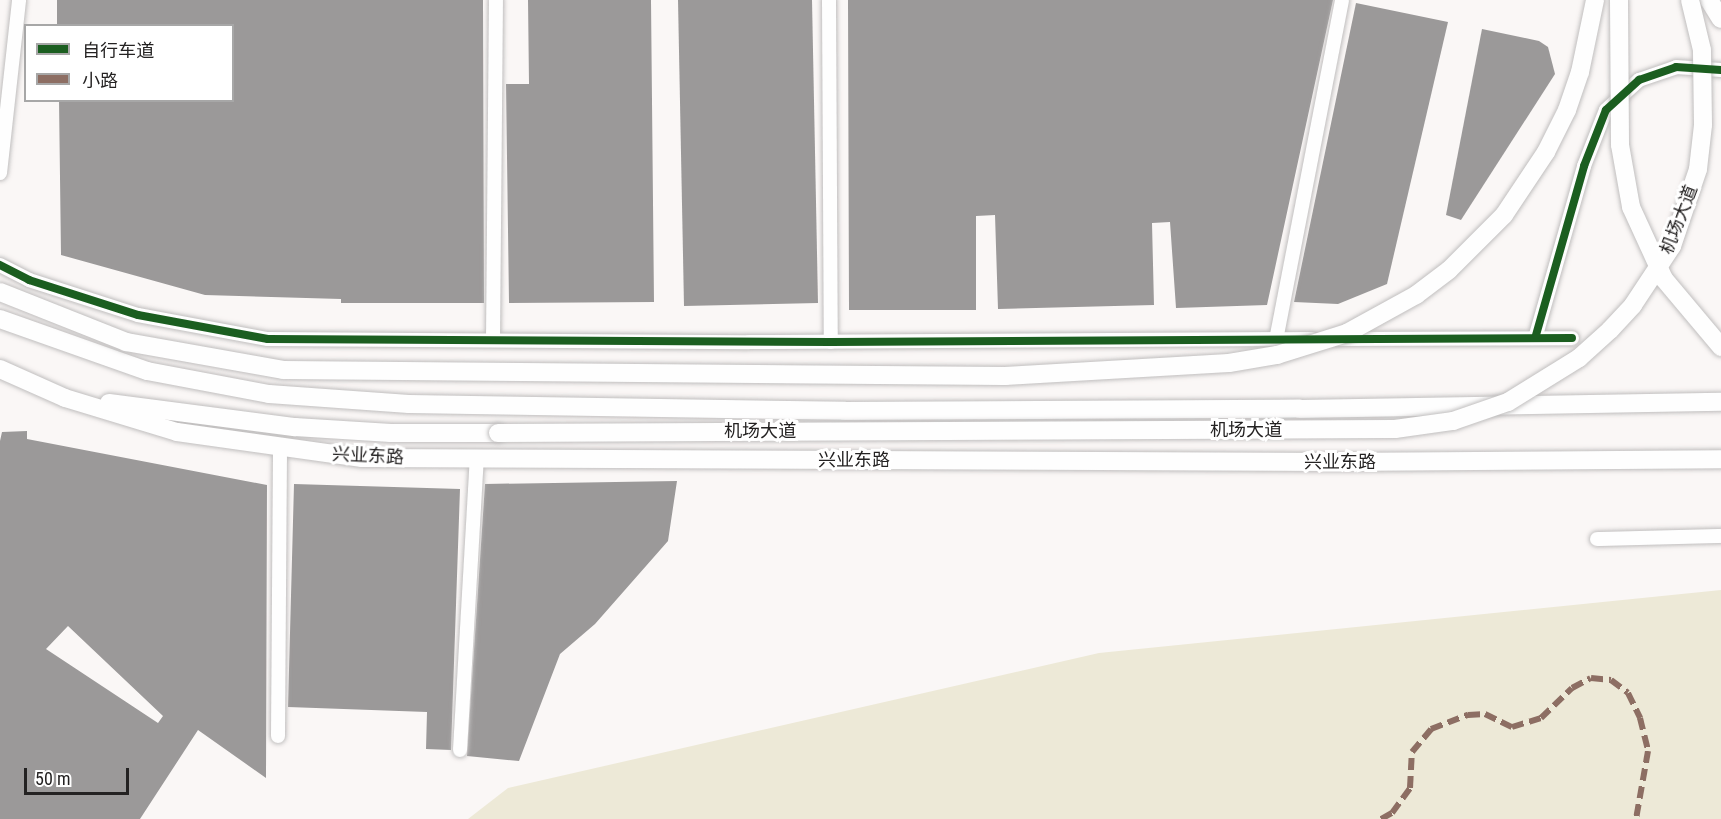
<!DOCTYPE html>
<html>
<head>
<meta charset="utf-8">
<style>
  body { margin:0 }
  #map { position:relative; width:1721px; height:819px; overflow:hidden; background:#faf7f6; font-family:"Roboto Condensed","Noto Sans SC",sans-serif }
  div>[style] { position:absolute }
  .green>* { inset:0; background:#ede9d7 }
  .building>* { inset:0; background:#9b9999 }
  .roads { filter:drop-shadow(0 0 2px #c0bebe) drop-shadow(0 0 2px #c0bebe) }
  .minor>* { height:14px; margin:-7px; padding:0 7px; transform-origin:7px; border-radius:7px; background:#fefefe }
  .major>* { height:18px; margin:-9px; padding:0 9px; transform-origin:9px; border-radius:9px; background:#fefefe }
  .bridges { filter:drop-shadow(0 0 2px #c0bebe) drop-shadow(0 0 2px #c0bebe) }
  .major-bridge>* { height:18px; margin:-9px; padding:0 9px; transform-origin:9px; border-radius:9px; background:#fefefe }
  .quiet>* { height:6px; margin-top:-3px; transform-origin:0; background:repeating-linear-gradient(90deg,#8d6e63 0 12px,transparent 0 18px) }
  .cycleway>* { height:8px; margin:-4px; padding:0 4px; transform-origin:4px; border-radius:4px; background:#1b5e20 }
  span { translate:-50% -50%; white-space:nowrap; text-align:center; line-height:1.15; -webkit-text-stroke:6px #fff; paint-order:stroke }
  .street-label { font-size:18px; color:#242222 }
  .legend { position:absolute; left:24px; top:24px; width:210px; height:78px; box-sizing:border-box; background:#fff; border:2px solid #a7a7a7; margin:0; padding:8px 10px; list-style:none; font-size:18px; color:#242222 }
  .legend li { display:flex; align-items:center; gap:12px; height:30px }
  .legend b { width:30px; border:2px solid #a7a7a7 }
  .scale { position:absolute; left:24px; top:768px; width:105px; height:27px; box-sizing:border-box; border:3px solid #242222; border-top:0; padding-left:8px; font-size:18px; line-height:21px; white-space:nowrap; color:#242222; -webkit-text-stroke:4px #fff; paint-order:stroke }
</style>
</head>
<body>
<div id="map">
  <div class="green">
    <i style="clip-path:polygon(1721px 590px,1721px 819px,468px 819px,508px 788px,1099px 653px)"></i>
  </div>
  <div class="building">
    <i style="clip-path:polygon(57px 0,483px 0,484px 303px,341px 303px,341px 299px,205px 295px,61px 255px,59px 100px,232px 100px,232px 26px,57px 26px)"></i>
    <i style="clip-path:polygon(528px 0,651px 0,654px 302px,509px 303px,506px 84px,529px 84px)"></i>
    <i style="clip-path:polygon(678px 0,812px 0,818px 303px,684px 306px)"></i>
    <i style="clip-path:polygon(848px 0,1333px 0,1267px 305px,1176px 308px,1170px 222px,1152px 223px,1154px 305px,998px 309px,995px 215px,976px 216px,976px 310px,849px 310px)"></i>
    <i style="clip-path:polygon(1356px 3px,1448px 22px,1387px 284px,1338px 304px,1294px 302px)"></i>
    <i style="clip-path:polygon(1482px 29px,1539px 41px,1548px 47px,1555px 74px,1461px 220px,1446px 215px)"></i>
    <i style="clip-path:polygon(evenodd,27px 431px,27px 439px,267px 485px,266px 778px,198px 730px,140px 819px,0 819px,0 441px,2px 432px,27px 431px,68px 626px,163px 716px,158px 723px,46px 649px,68px 626px)"></i>
    <i style="clip-path:polygon(677px 481px,668px 541px,595px 624px,560px 654px,519px 761px,467px 756px,485px 484px)"></i>
    <i style="clip-path:polygon(294px 484px,460px 489px,451px 750px,426px 749px,427px 712px,288px 707px)"></i>
  </div>
  <div class="roads">
    <div class="minor">
      <i style="left:829px;top:0;width:342px;rotate:89.7deg"></i>
      <i style="left:0;top:173px;width:174px;rotate:-83.7deg"></i>
      <i style="left:0;top:265px;width:33px;rotate:27deg"></i>
      <i style="left:29px;top:280px;width:114px;rotate:17.8deg"></i>
      <i style="left:138px;top:315px;width:132px;rotate:10.5deg"></i>
      <i style="left:268px;top:339px;width:481px;rotate:0.4deg"></i>
      <i style="left:749px;top:342px;width:563px;rotate:-0.31deg"></i>
      <i style="left:1536px;top:335px;width:176px;rotate:-74.1deg"></i>
      <i style="left:1584px;top:166px;width:60px;rotate:-68.6deg"></i>
      <i style="left:1606px;top:110px;width:45px;rotate:-42.3deg"></i>
      <i style="left:1639px;top:80px;width:39px;rotate:-19deg"></i>
      <i style="left:1676px;top:67px;width:45px;rotate:3.8deg"></i>
      <i style="left:1337px;top:339px;width:235px;rotate:-0.2deg"></i>
      <i style="left:493px;top:340px;width:340px;rotate:-89.5deg"></i>
      <i style="left:1276px;top:340px;width:346px;rotate:-79deg"></i>
      <i style="left:1597px;top:539px;width:124px;rotate:-1.4deg"></i>
      <i style="left:278px;top:736px;width:289px;rotate:-89.6deg"></i>
      <i style="left:460px;top:750px;width:292px;rotate:-86.7deg"></i>
    </div>
    <div class="major">
      <i style="left:1709px;top:0;width:22px;rotate:58deg"></i>
      <i style="left:0;top:319px;width:156px;rotate:19.5deg"></i>
      <i style="left:147px;top:371px;width:124px;rotate:10.7deg"></i>
      <i style="left:269px;top:394px;width:140px;rotate:4.1deg"></i>
      <i style="left:409px;top:404px;width:436px;rotate:0.9deg"></i>
      <i style="left:845px;top:411px;width:455px;rotate:-0.3deg"></i>
      <i style="left:1300px;top:409px;width:421px;rotate:-1deg"></i>
      <i style="left:0;top:369px;width:71px;rotate:24deg"></i>
      <i style="left:65px;top:398px;width:117px;rotate:16.9deg"></i>
      <i style="left:177px;top:432px;width:187px;rotate:8deg"></i>
      <i style="left:362px;top:458px;width:972px;rotate:0.24deg"></i>
      <i style="left:1334px;top:462px;width:387px;rotate:-0.4deg"></i>
      <i style="left:109px;top:403px;width:188px;rotate:7.4deg"></i>
      <i style="left:295px;top:427px;width:96px;rotate:3.6deg"></i>
      <i style="left:391px;top:433px;width:107px"></i>
    </div>
  </div>
  <div class="bridges">
    <div class="major-bridge">
      <i style="left:1619px;top:0;width:145px;rotate:89.6deg"></i>
      <i style="left:1620px;top:145px;width:63px;rotate:79.9deg"></i>
      <i style="left:1631px;top:207px;width:79px;rotate:65.4deg"></i>
      <i style="left:1664px;top:279px;width:89px;rotate:50deg"></i>
      <i style="left:0;top:292px;width:136px;rotate:21.6deg"></i>
      <i style="left:126px;top:342px;width:159px;rotate:10.1deg"></i>
      <i style="left:283px;top:370px;width:722px;rotate:0.48deg"></i>
      <i style="left:1005px;top:376px;width:224px;rotate:-3.3deg"></i>
      <i style="left:1229px;top:363px;width:49px;rotate:-9.5deg"></i>
      <i style="left:1277px;top:355px;width:73px;rotate:-17.4deg"></i>
      <i style="left:1347px;top:333px;width:79px;rotate:-28.8deg"></i>
      <i style="left:1416px;top:295px;width:41px;rotate:-37.1deg"></i>
      <i style="left:1449px;top:270px;width:78px;rotate:-45deg"></i>
      <i style="left:1504px;top:215px;width:76px;rotate:-56.3deg"></i>
      <i style="left:1546px;top:152px;width:47px;rotate:-63.4deg"></i>
      <i style="left:1567px;top:110px;width:40px;rotate:-71.1deg"></i>
      <i style="left:1580px;top:72px;width:74px;rotate:-78.2deg"></i>
      <i style="left:498px;top:433px;width:897px;rotate:-0.26deg"></i>
      <i style="left:1395px;top:429px;width:59px;rotate:-7.9deg"></i>
      <i style="left:1453px;top:421px;width:58px;rotate:-19.1deg"></i>
      <i style="left:1508px;top:402px;width:84px;rotate:-31.8deg"></i>
      <i style="left:1579px;top:358px;width:42px;rotate:-42.1deg"></i>
      <i style="left:1610px;top:330px;width:34px;rotate:-47deg"></i>
      <i style="left:1633px;top:305px;width:71px;rotate:-56.5deg"></i>
      <i style="left:1672px;top:246px;width:81px;rotate:-71.3deg"></i>
      <i style="left:1698px;top:169px;width:44px;rotate:-83.5deg"></i>
      <i style="left:1703px;top:125px;width:75px;rotate:-90.8deg"></i>
      <i style="left:1702px;top:50px;width:51px;rotate:-103.5deg"></i>
    </div>
  </div>
  <div class="quiet">
    <i style="left:1381px;top:819px;width:13px;rotate:-29deg"></i>
    <i style="left:1392px;top:813px;width:31px;rotate:-54deg"></i>
    <i style="left:1410px;top:788px;width:36px;rotate:-87deg"></i>
    <i style="left:1412px;top:752px;width:30px;rotate:-50deg"></i>
    <i style="left:1431px;top:729px;width:40px;rotate:-21deg"></i>
    <i style="left:1468px;top:715px;width:17px;rotate:-3deg"></i>
    <i style="left:1485px;top:714px;width:30px;rotate:26deg"></i>
    <i style="left:1512px;top:727px;width:30px;rotate:-17deg"></i>
    <i style="left:1541px;top:718px;width:43px;rotate:-44.1deg"></i>
    <i style="left:1572px;top:688px;width:21px;rotate:-28deg"></i>
    <i style="left:1591px;top:678px;width:20px;rotate:6deg"></i>
    <i style="left:1611px;top:680px;width:21px;rotate:37deg"></i>
    <i style="left:1628px;top:693px;width:28px;rotate:64deg"></i>
    <i style="left:1640px;top:718px;width:34px;rotate:76deg"></i>
    <i style="left:1648px;top:751px;width:69px;rotate:100deg"></i>
  </div>
  <div class="cycleway">
    <i style="left:0;top:265px;width:33px;rotate:27deg"></i>
    <i style="left:29px;top:280px;width:114px;rotate:17.8deg"></i>
    <i style="left:138px;top:315px;width:132px;rotate:10.5deg"></i>
    <i style="left:268px;top:339px;width:563px;rotate:0.31deg"></i>
    <i style="left:831px;top:342px;width:741px;rotate:-0.31deg"></i>
    <i style="left:1536px;top:335px;width:176px;rotate:-74.1deg"></i>
    <i style="left:1584px;top:166px;width:60px;rotate:-68.6deg"></i>
    <i style="left:1606px;top:110px;width:45px;rotate:-42.3deg"></i>
    <i style="left:1639px;top:80px;width:39px;rotate:-19deg"></i>
    <i style="left:1676px;top:67px;width:45px;rotate:3.8deg"></i>
  </div>
  <div class="street-label">
    <span style="left:1679px;top:220px;rotate:-69deg">机场大道</span>
    <span style="left:1246px;top:430px">机场大道</span>
    <span style="left:760px;top:431px">机场大道</span>
    <span style="left:368px;top:456px;rotate:3deg">兴业东路</span>
    <span style="left:854px;top:460px">兴业东路</span>
    <span style="left:1340px;top:462px">兴业东路</span>
  </div>
  <ul class="legend">
  <li><b style="height:8px;background:#1b5e20"></b>自行车道</li>
  <li><b style="height:8px;background:#8d6e63"></b>小路</li>
  </ul>
  <div class="scale">50 m</div>
</div>
</body>
</html>
